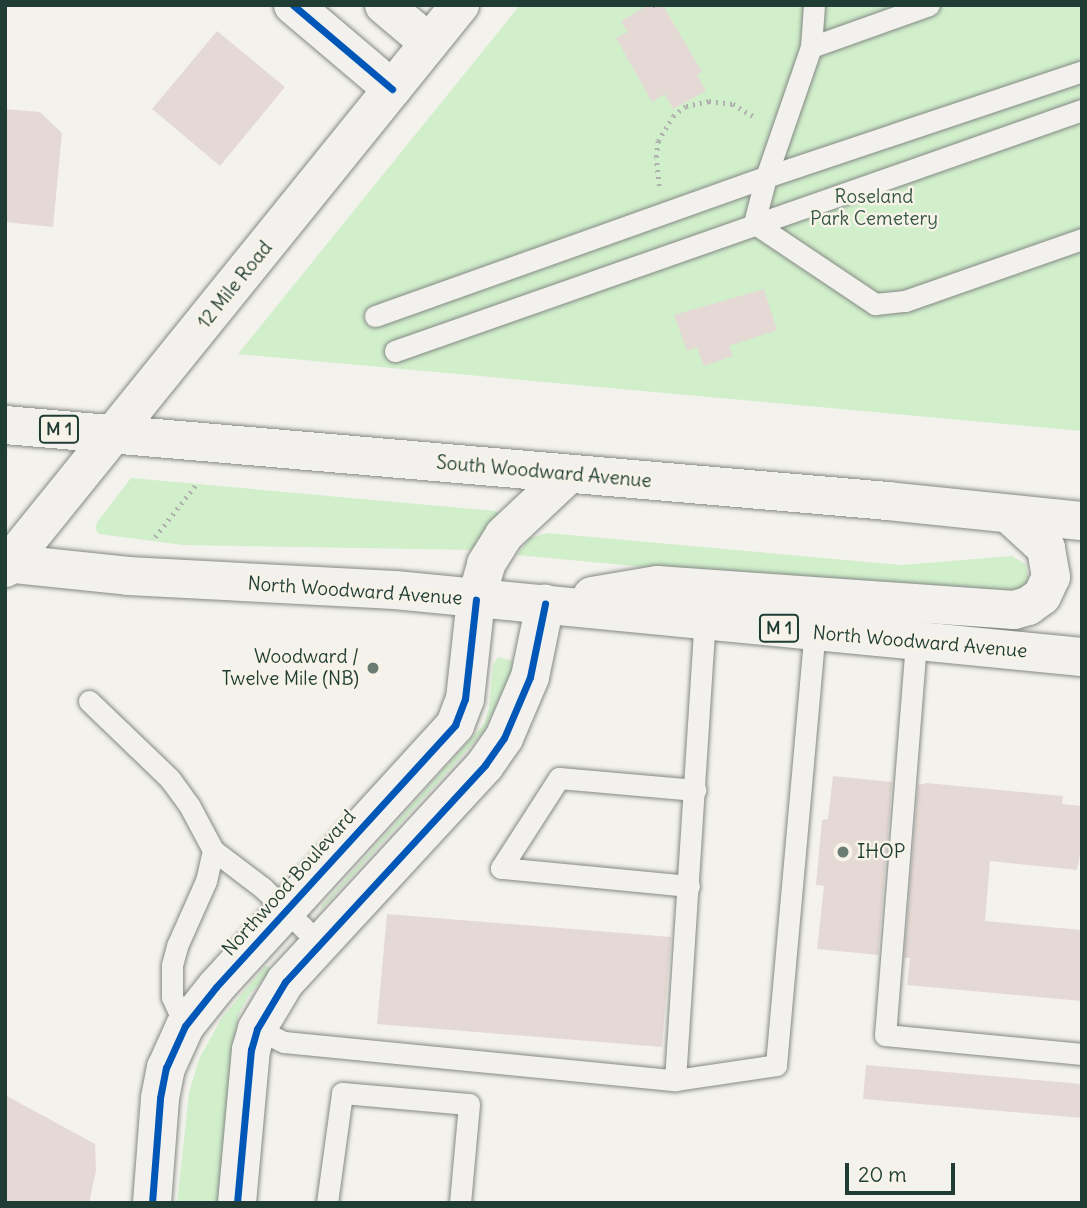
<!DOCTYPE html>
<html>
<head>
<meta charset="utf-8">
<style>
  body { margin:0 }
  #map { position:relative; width:1087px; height:1208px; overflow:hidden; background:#f4f2ec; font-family:Delius,sans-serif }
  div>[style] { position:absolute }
  .green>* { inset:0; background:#d1efcb }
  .building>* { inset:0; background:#e5d9d5 }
  .path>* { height:4.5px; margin-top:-2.25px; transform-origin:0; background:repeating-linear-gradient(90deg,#b0b2ae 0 2px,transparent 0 7px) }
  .roads { filter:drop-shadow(0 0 2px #848985) drop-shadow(0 0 2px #848985) }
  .lane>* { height:21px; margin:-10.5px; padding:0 10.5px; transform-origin:10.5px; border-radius:10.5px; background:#f2f1ed }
  .street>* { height:38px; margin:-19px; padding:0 19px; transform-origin:19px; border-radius:19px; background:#f2f1ed }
  .secondary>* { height:38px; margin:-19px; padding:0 19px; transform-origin:19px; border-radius:19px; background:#f2f1ed }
  .primary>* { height:38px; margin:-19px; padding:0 19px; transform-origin:19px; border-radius:19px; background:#f2f1ed }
  .cycleway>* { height:7px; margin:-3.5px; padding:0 3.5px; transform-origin:3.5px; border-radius:3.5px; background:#0057b8 }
  .dots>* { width:19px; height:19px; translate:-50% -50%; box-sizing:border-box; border:4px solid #f7f3e8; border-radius:50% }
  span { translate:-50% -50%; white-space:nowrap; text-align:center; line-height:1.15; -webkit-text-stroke:5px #f7f3e8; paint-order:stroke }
  .shield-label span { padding:2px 5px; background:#f7f3e8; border:2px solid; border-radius:5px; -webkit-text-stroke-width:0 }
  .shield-label { font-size:18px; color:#1f3d34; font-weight:700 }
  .park-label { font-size:19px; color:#355747 }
  .street-label { font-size:19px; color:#1f3d34 }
  .poi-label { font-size:19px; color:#1f3d34 }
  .right { translate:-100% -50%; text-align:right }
  .left { translate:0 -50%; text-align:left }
  .frame { position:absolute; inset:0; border:7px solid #1f3d34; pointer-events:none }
  .scale { position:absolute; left:845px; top:1163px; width:110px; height:32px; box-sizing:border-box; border:4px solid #1f3d34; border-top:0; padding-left:9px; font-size:21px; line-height:24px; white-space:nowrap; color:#1f3d34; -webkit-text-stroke:5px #f7f3e8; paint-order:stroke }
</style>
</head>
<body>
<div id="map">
  <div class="green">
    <i style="clip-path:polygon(520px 5px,1082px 5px,1082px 431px,238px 354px)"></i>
    <i style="clip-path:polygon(131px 478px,495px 511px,500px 514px,477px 550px,183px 545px,99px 534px,95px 528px,98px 521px)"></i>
    <i style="clip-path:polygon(547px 533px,901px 565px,1012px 556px,1025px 564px,1029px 580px,1022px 594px,1008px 601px,517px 555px,530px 538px)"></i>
    <i style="clip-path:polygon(498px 657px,516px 662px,484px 732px,320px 911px,322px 905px,484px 724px,489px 708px,493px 665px)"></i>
    <i style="clip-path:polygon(265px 966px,270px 967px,269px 973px,249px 995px,239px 1013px,236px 1029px,235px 1082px,225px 1203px,177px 1203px,189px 1093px,199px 1059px,221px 1019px)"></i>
  </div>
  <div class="building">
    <i style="clip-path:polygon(648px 5px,663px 5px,702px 72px,697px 75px,706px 91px,673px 109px,665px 94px,652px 102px,616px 38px,628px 32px,621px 21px)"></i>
    <i style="clip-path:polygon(217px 31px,285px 87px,220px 166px,152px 109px)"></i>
    <i style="clip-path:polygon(5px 109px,40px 112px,62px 133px,53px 227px,5px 222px)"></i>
    <i style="clip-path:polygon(764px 289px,777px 330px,729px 346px,733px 356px,704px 366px,697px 347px,687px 351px,674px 315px)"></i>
    <i style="clip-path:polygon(833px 776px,892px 782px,878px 955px,817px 949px,824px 886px,816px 885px,822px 820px,828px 819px)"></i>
    <i style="clip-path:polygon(927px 783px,1063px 796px,1062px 804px,1082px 806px,1082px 845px,1077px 870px,990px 861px,985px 921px,1082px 930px,1082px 1001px,907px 985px,910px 958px,904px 958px,918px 785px)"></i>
    <i style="clip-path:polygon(387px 914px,671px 937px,662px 1047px,377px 1024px)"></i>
    <i style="clip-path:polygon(866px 1065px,1082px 1084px,1082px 1118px,863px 1099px)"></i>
    <i style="clip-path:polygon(5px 1095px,95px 1144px,96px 1171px,89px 1203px,5px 1203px)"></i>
  </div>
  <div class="path">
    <i style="left:655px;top:5px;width:5px;rotate:53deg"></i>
    <i style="left:659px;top:186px;width:29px;rotate:-96deg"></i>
    <i style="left:656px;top:157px;width:16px;rotate:-83deg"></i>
    <i style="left:658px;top:141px;width:29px;rotate:-59deg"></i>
    <i style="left:673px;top:116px;width:16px;rotate:-38deg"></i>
    <i style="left:686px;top:106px;width:24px;rotate:-12deg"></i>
    <i style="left:709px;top:101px;width:24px;rotate:7deg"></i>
    <i style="left:733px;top:104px;width:27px;rotate:31deg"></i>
    <i style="left:155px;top:537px;width:70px;rotate:-52deg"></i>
  </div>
  <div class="roads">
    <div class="lane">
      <i style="left:814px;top:5px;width:42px;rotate:94.1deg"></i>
      <i style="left:811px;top:47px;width:138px;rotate:109.1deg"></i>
      <i style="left:766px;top:177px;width:48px;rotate:104.6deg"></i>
      <i style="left:754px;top:223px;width:146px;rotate:33.8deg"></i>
      <i style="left:875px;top:304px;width:30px;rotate:-6deg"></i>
      <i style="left:905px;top:301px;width:188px;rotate:-19.3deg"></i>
      <i style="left:811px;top:47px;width:125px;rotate:-19.6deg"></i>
      <i style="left:375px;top:316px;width:415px;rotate:-19.6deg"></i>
      <i style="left:766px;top:177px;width:333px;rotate:-18.5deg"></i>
      <i style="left:395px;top:351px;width:728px;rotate:-19.33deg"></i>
      <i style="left:916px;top:642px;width:394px;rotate:94.5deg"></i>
      <i style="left:885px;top:1035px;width:198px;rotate:5.5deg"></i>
      <i style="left:89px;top:701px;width:112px;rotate:43.9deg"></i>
      <i style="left:170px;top:779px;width:32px;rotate:54deg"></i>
      <i style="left:189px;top:805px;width:51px;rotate:61.9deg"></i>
      <i style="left:213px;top:850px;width:63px;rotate:37.2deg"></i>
      <i style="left:263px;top:888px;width:80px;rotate:44.5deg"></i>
      <i style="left:689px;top:886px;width:189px;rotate:-174.5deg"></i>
      <i style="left:501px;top:868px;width:107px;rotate:-57.2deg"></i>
      <i style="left:559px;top:778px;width:137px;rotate:5deg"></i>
      <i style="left:185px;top:1026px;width:32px;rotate:-114deg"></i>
      <i style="left:172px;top:997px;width:32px;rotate:-90deg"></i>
      <i style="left:172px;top:965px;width:20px;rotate:-75deg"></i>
      <i style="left:177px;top:946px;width:71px;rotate:-66deg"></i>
      <i style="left:206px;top:881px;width:32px;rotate:-77deg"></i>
      <i style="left:257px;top:1029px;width:30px;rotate:26deg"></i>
      <i style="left:284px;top:1042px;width:393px;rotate:5.6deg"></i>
      <i style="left:675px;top:1080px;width:460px;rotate:-86.3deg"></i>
      <i style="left:675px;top:1080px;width:102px;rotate:-8.4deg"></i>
      <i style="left:776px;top:1065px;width:435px;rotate:-84.9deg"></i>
      <i style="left:327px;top:1203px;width:111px;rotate:-82.2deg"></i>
      <i style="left:342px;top:1093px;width:127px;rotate:5deg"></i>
      <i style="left:469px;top:1104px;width:99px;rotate:95.2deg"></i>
    </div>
    <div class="street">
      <i style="left:293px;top:5px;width:130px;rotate:40.3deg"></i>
      <i style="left:384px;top:5px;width:59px;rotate:40.2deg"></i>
      <i style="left:152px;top:1203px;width:105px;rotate:-85.6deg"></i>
      <i style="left:160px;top:1098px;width:31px;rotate:-79deg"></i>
      <i style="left:166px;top:1068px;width:46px;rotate:-65.7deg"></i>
      <i style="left:185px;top:1026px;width:50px;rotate:-51.5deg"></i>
      <i style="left:216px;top:987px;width:355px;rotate:-47.6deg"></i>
      <i style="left:455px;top:725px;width:28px;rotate:-69deg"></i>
      <i style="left:465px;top:699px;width:100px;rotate:-83.7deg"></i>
      <i style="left:237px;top:1203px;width:154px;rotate:-84.8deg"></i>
      <i style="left:251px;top:1050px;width:22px;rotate:-74deg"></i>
      <i style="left:257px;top:1029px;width:55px;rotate:-59.2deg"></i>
      <i style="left:285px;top:982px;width:295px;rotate:-47.3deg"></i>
      <i style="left:485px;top:765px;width:33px;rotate:-55deg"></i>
      <i style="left:504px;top:738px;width:66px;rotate:-66.9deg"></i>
      <i style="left:530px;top:677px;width:75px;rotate:-78.4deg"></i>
    </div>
    <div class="secondary">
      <i style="left:5px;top:568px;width:724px;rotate:-51.06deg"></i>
    </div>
    <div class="primary">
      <i style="left:5px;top:425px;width:886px;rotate:4.92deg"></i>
      <i style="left:888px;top:501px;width:195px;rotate:5.9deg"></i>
      <i style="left:5px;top:563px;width:124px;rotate:6deg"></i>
      <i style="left:128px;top:576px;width:267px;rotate:3deg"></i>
      <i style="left:395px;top:590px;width:690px;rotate:5.57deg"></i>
      <i style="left:592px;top:596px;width:66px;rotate:-9.6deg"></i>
      <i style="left:657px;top:585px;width:358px;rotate:4deg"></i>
      <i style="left:1014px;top:610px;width:15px;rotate:-16deg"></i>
      <i style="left:1028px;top:606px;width:17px;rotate:-36deg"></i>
      <i style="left:1042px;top:596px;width:21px;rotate:-65deg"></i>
      <i style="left:1051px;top:577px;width:29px;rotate:-100deg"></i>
      <i style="left:1046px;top:548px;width:50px;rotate:-137.4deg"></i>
      <i style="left:476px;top:600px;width:37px;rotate:-74deg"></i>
      <i style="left:486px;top:564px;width:34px;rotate:-58deg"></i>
      <i style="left:504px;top:535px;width:88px;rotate:-43.2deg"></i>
    </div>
  </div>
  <div class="cycleway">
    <i style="left:293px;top:5px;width:130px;rotate:40.3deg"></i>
    <i style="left:152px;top:1203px;width:105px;rotate:-85.6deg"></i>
    <i style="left:160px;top:1098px;width:31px;rotate:-79deg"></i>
    <i style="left:166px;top:1068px;width:46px;rotate:-65.7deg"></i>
    <i style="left:185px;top:1026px;width:50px;rotate:-51.5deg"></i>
    <i style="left:216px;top:987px;width:355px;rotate:-47.6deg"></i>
    <i style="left:455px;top:725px;width:28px;rotate:-69deg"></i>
    <i style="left:465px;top:699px;width:100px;rotate:-83.7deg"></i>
    <i style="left:237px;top:1203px;width:154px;rotate:-84.8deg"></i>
    <i style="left:251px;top:1050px;width:22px;rotate:-74deg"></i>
    <i style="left:257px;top:1029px;width:55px;rotate:-59.2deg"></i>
    <i style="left:285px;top:982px;width:295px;rotate:-47.3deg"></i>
    <i style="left:485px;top:765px;width:33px;rotate:-55deg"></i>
    <i style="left:504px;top:738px;width:66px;rotate:-66.9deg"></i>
    <i style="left:530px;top:677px;width:75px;rotate:-78.4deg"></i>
  </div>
  <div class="dots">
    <i style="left:373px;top:668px;background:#6a7c74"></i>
    <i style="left:843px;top:852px;background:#6a7c74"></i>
  </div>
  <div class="shield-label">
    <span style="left:59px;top:429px">M 1</span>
    <span style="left:779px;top:628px">M 1</span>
  </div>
  <div class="park-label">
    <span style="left:874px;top:208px">Roseland<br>Park Cemetery</span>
  </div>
  <div class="street-label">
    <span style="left:235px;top:285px;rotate:-51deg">12 Mile Road</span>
    <span style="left:544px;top:472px;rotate:5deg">South Woodward Avenue</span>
    <span style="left:355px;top:591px;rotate:4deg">North Woodward Avenue</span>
    <span style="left:920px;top:642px;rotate:5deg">North Woodward Avenue</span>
    <span style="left:289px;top:883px;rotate:-48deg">Northwood Boulevard</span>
  </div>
  <div class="poi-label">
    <span class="right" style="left:359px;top:668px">Woodward /<br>Twelve Mile (NB)</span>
    <span class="left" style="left:857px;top:852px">IHOP</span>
  </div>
  <div class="frame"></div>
  <div class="scale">20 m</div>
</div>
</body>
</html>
